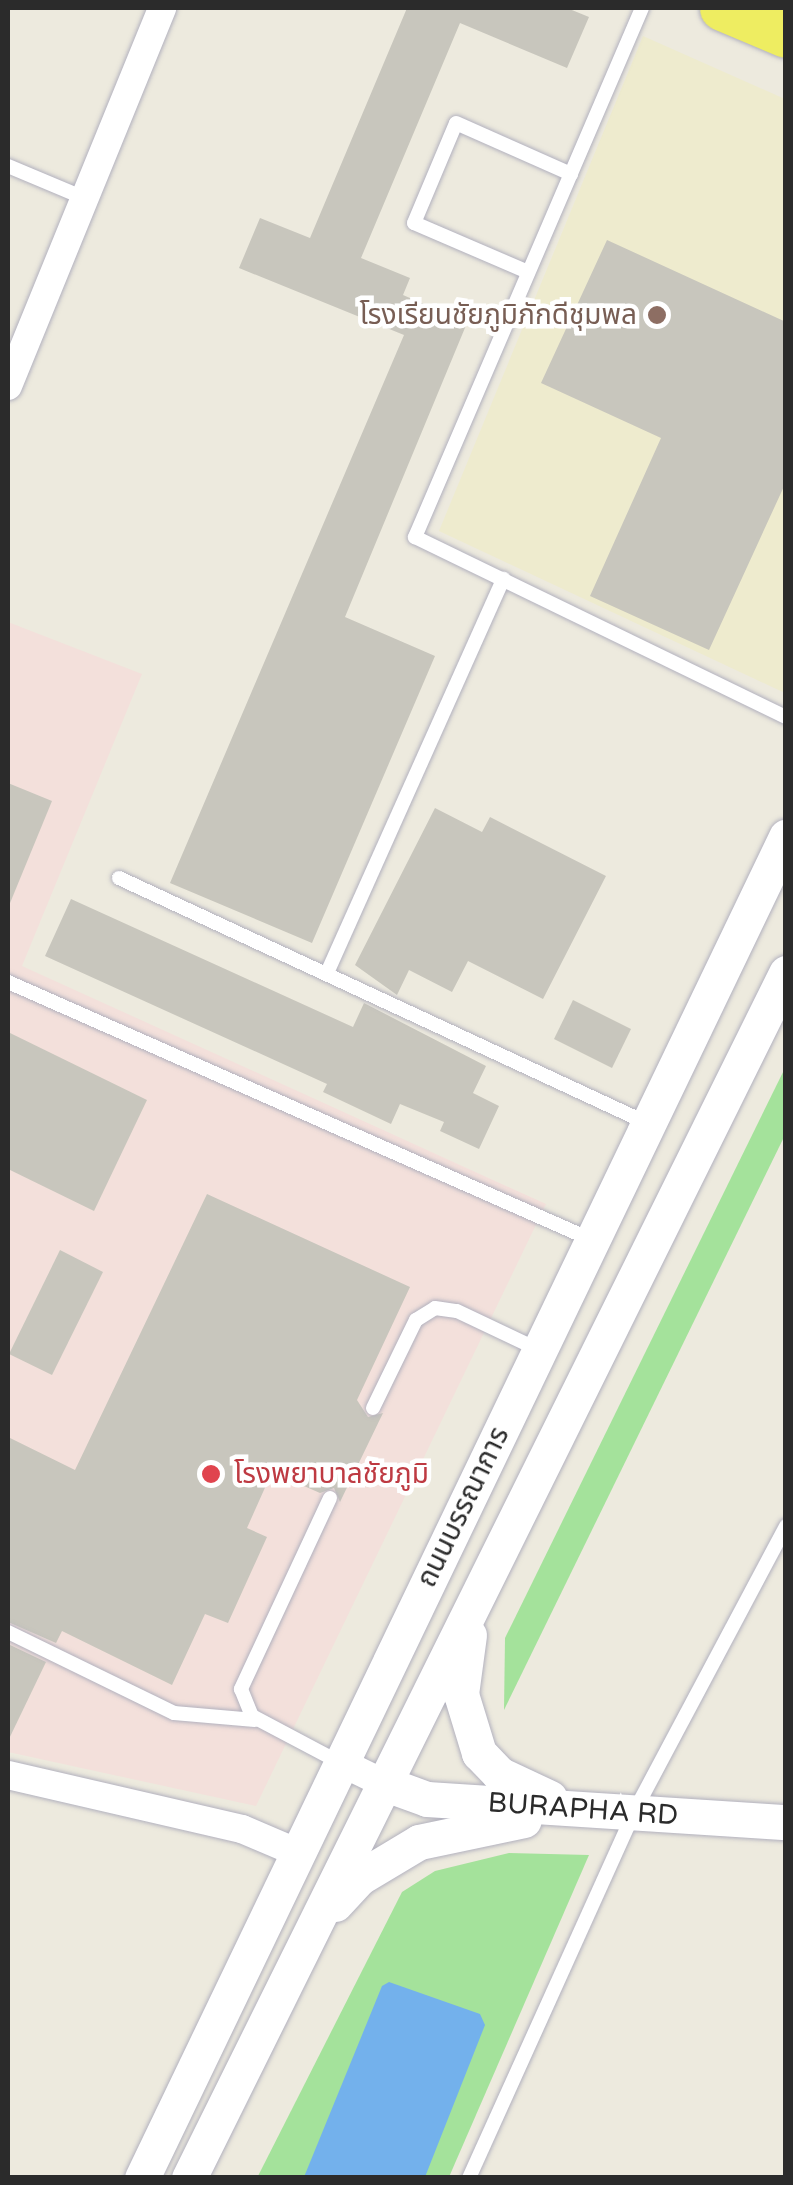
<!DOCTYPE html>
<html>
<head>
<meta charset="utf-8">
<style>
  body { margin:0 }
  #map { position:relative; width:793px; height:2185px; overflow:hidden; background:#edeade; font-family:"Varela Round","Noto Sans Thai",sans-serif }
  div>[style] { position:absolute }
  .education>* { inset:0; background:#eeebce }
  .medical>* { inset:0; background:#f3e0db }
  .green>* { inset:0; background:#a4e29b }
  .water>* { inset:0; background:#73b1ec }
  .building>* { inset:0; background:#c8c6bd }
  .roads { filter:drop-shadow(0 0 2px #b2b1be) drop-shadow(0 0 2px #b2b1be) }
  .service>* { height:14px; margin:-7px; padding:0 7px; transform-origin:7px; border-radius:7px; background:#fff }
  .minor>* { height:28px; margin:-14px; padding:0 14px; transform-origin:14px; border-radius:14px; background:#fff }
  .tertiary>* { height:35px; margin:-17.5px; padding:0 17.5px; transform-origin:17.5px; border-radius:17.5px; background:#fff }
  .primary>* { height:45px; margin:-22.5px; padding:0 22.5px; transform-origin:22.5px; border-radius:22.5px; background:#eeed61 }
  .dots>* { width:28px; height:28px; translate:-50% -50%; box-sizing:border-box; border:5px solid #fff; border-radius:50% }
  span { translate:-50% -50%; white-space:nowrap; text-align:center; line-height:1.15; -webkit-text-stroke:9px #fff; paint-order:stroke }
  .education-label { font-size:28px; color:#785e54 }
  .right { translate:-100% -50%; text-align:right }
  .health-label { font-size:28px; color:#be3a42 }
  .left { translate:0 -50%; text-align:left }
  .street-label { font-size:28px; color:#2b2b2b }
  .frame { position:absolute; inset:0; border:10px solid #2b2b2b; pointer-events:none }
</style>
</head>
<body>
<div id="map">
  <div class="education">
    <i style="clip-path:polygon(643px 36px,785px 99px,785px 693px,439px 531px)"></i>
  </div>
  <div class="medical">
    <i style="clip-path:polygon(8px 622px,142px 674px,22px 966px,546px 1204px,256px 1806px,8px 1752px)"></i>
  </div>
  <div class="green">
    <i style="clip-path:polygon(785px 1068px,785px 1135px,504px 1710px,505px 1638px)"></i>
    <i style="clip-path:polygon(509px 1853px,589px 1855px,449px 2177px,257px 2178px,402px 1892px,435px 1871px)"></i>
  </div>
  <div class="water">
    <i style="clip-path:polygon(389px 1982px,480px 2014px,485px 2025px,425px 2177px,304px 2177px,382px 1986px)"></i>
  </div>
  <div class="building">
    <i style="clip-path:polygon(407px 8px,567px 8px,589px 17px,567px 68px,460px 23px,361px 258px,410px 278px,403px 295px,467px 323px,345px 617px,435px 656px,312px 943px,170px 883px,404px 335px,239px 268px,260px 218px,310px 238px)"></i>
    <i style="clip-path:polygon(607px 240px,786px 322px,786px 482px,709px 650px,590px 596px,661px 438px,541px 383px)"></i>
    <i style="clip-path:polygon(8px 783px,52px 801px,8px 908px)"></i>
    <i style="clip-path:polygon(435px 808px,482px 832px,490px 817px,606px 876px,543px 999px,468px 961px,452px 992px,409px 970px,397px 995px,355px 965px)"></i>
    <i style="clip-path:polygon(71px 899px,353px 1027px,364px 1003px,486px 1066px,473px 1093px,499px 1106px,479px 1149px,440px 1131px,444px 1122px,400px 1104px,391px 1124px,323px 1092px,327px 1084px,45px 956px)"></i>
    <i style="clip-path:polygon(573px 1000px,631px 1029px,612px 1068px,554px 1039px)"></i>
    <i style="clip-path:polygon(8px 1032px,147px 1100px,94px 1211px,8px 1169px)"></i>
    <i style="clip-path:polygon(207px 1194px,410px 1287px,357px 1400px,368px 1417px,383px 1413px,340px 1502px,334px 1488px,320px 1493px,272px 1472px,247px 1528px,267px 1537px,228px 1623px,205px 1614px,172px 1685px,62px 1631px,56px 1643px,8px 1622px,8px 1437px,75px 1470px)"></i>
    <i style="clip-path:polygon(60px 1250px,103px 1272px,52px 1375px,9px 1354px)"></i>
    <i style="clip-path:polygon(8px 1644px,46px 1662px,8px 1741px)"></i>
  </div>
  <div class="roads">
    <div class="service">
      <i style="left:642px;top:8px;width:576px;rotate:113.22deg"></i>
      <i style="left:415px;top:537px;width:412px;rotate:25.9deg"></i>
      <i style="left:8px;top:166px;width:82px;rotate:22.8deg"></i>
      <i style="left:528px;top:272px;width:124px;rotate:-156.7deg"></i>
      <i style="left:414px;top:223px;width:108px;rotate:-67.2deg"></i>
      <i style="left:456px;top:123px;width:126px;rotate:23.9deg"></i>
      <i style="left:119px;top:878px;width:582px;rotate:24.89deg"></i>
      <i style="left:327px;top:973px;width:432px;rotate:-65.9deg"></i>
      <i style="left:8px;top:982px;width:638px;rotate:23.83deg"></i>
      <i style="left:373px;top:1408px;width:98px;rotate:-64deg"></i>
      <i style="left:416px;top:1320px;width:22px;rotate:-32deg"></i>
      <i style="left:435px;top:1308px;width:22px;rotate:8deg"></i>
      <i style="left:457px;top:1311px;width:91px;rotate:25.4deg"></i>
      <i style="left:330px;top:1498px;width:211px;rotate:115deg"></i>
      <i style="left:241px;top:1689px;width:29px;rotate:68deg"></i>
      <i style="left:252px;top:1716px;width:98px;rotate:27.9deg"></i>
      <i style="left:8px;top:1632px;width:185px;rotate:26deg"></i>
      <i style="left:174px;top:1713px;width:81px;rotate:4.9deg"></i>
      <i style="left:469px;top:2178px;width:401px;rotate:-65.7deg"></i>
      <i style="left:634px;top:1812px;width:324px;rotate:-62deg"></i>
    </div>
    <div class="minor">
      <i style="left:8px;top:386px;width:408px;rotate:-67.8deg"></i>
      <i style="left:340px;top:1762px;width:48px;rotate:26deg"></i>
      <i style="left:8px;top:1775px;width:240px;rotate:13deg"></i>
      <i style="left:242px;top:1829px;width:59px;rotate:23.1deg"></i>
    </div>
    <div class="tertiary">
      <i style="left:469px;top:1635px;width:60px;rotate:97.7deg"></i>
      <i style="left:461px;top:1694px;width:62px;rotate:73deg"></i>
      <i style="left:479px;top:1753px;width:29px;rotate:46deg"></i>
      <i style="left:499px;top:1774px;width:56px;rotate:25.2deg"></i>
      <i style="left:383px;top:1783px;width:47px;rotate:20deg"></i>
      <i style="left:427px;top:1799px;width:360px;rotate:3.7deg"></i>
      <i style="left:335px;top:1904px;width:35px;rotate:-47deg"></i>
      <i style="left:359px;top:1878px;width:70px;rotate:-31deg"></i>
      <i style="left:419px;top:1842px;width:107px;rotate:-11.8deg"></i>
      <i style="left:142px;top:2178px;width:1488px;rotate:-64.35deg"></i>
      <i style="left:189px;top:2178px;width:1345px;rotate:-63.64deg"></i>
    </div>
    <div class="primary">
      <i style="left:722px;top:8px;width:69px;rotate:22.9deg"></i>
    </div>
  </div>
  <div class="dots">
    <i style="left:657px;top:315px;background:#8d6e63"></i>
    <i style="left:211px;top:1474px;background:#e0444e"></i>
  </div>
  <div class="education-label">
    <span class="right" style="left:637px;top:315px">โรงเรียนชัยภูมิภักดีชุมพล</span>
  </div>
  <div class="health-label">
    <span class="left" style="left:234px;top:1474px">โรงพยาบาลชัยภูมิ</span>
  </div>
  <div class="street-label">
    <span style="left:463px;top:1507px;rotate:-64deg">ถนนบรรณาการ</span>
    <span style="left:583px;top:1809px;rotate:4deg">BURAPHA RD</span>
  </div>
  <div class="frame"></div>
</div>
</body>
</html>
